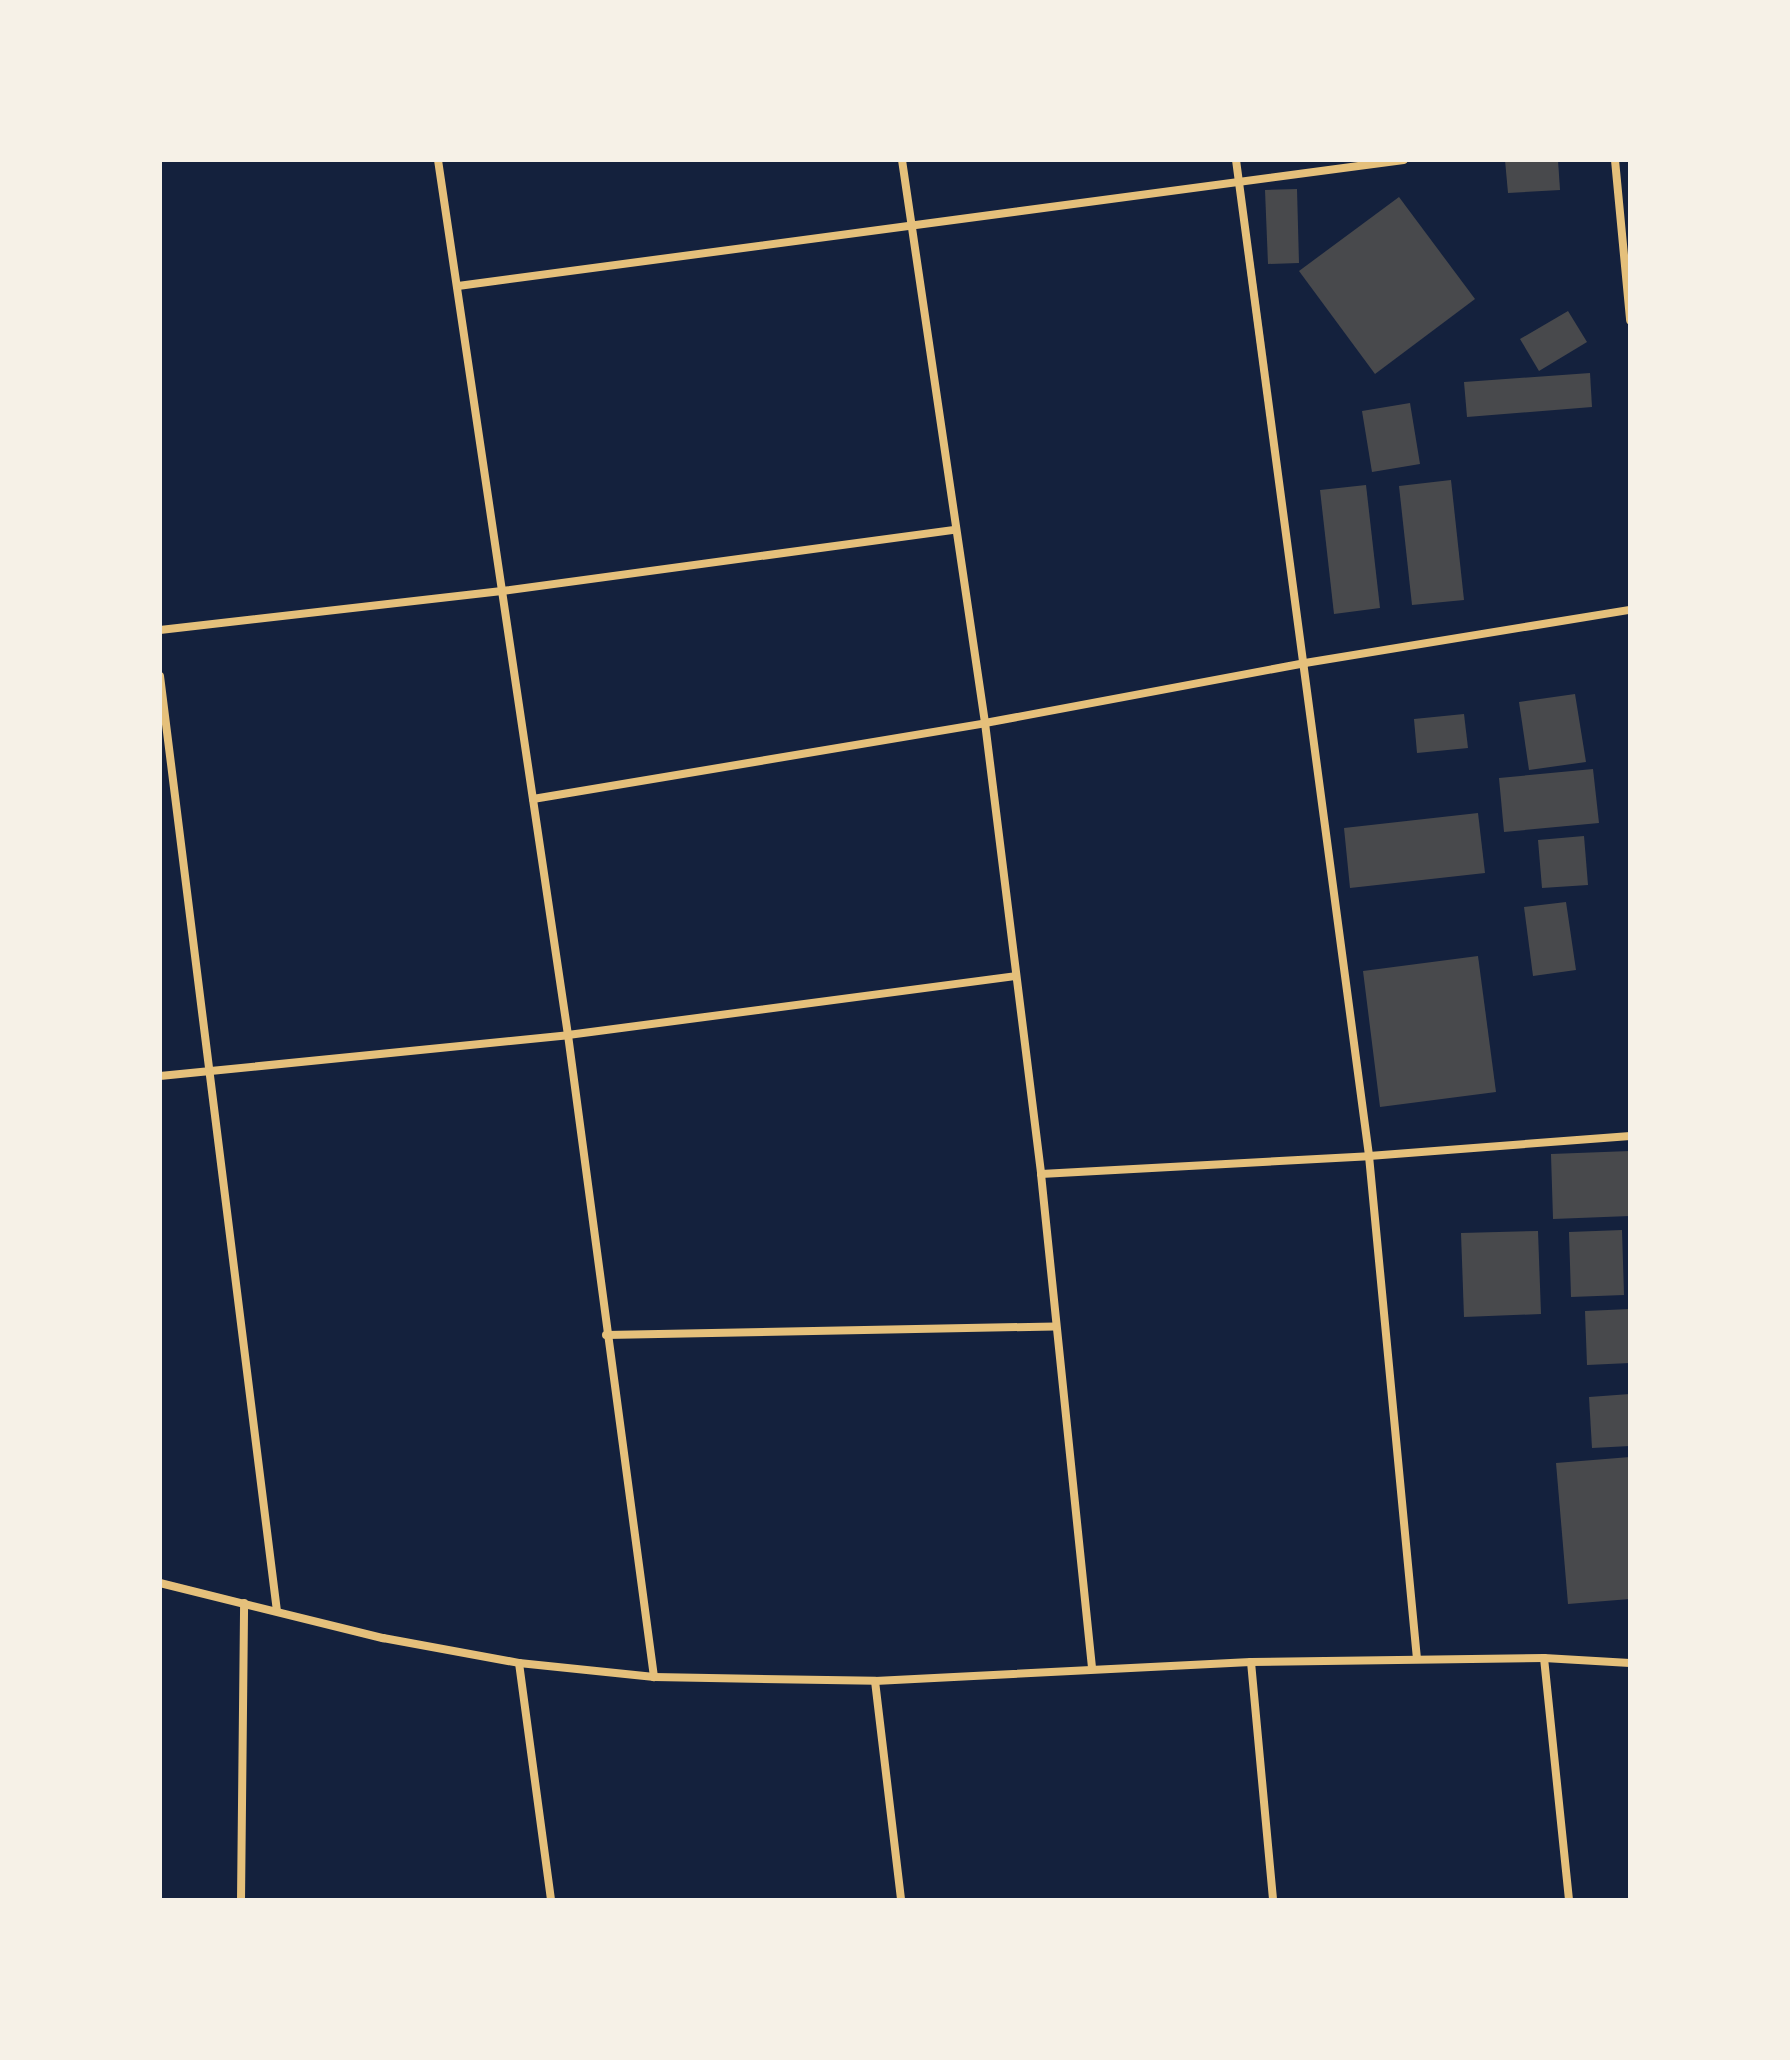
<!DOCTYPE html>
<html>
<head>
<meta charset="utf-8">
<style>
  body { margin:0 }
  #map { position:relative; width:1790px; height:2060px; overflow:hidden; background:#14213d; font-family:Spectral,serif }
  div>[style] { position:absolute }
  .building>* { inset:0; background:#48494c }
  .minor>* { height:8px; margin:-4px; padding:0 4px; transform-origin:4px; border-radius:4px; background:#e5c07b }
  span { translate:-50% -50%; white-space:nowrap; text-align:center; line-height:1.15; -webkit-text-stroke:8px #f6f1e7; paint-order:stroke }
  .frame { position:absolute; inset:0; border:162px solid #f6f1e7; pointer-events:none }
</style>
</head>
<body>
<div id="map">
  <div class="building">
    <i style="clip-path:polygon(1505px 160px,1558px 160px,1560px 190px,1508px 193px)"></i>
    <i style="clip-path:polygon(1297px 189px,1299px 263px,1268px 264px,1265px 190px)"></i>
    <i style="clip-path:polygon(1399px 197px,1475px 299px,1375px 374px,1299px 271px)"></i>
    <i style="clip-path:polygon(1568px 311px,1587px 342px,1539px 371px,1520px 339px)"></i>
    <i style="clip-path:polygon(1590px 373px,1592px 407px,1467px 417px,1464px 382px)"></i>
    <i style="clip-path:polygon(1410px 403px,1420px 464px,1372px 472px,1362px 411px)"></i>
    <i style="clip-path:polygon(1451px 480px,1464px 600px,1412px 605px,1399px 486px)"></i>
    <i style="clip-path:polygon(1366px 485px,1380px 608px,1334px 614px,1320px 490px)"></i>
    <i style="clip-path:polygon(1575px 694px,1586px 762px,1529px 770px,1519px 702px)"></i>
    <i style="clip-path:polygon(1464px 714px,1468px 748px,1417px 753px,1414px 719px)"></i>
    <i style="clip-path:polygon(1593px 769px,1599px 823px,1504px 832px,1499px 778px)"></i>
    <i style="clip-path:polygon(1478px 813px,1485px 873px,1350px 888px,1344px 828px)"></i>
    <i style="clip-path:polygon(1584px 836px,1588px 885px,1542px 888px,1538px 840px)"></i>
    <i style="clip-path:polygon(1566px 902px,1576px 970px,1533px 976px,1524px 907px)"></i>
    <i style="clip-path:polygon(1478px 956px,1496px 1092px,1380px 1107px,1363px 971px)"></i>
    <i style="clip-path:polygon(1630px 1151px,1630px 1216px,1553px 1219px,1551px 1154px)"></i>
    <i style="clip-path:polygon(1622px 1230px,1624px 1295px,1571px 1297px,1569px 1232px)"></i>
    <i style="clip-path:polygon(1538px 1231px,1541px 1314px,1464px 1317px,1461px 1233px)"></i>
    <i style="clip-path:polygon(1630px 1309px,1630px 1363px,1587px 1365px,1585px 1311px)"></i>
    <i style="clip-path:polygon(1630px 1394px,1630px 1446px,1592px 1448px,1589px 1397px)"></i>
    <i style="clip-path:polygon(1630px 1457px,1630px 1599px,1568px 1604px,1556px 1463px)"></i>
  </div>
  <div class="minor">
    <i style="left:438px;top:160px;width:885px;rotate:81.55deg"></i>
    <i style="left:568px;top:1035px;width:648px;rotate:82.37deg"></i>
    <i style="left:902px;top:160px;width:569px;rotate:81.61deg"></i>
    <i style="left:985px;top:723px;width:454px;rotate:82.9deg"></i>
    <i style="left:1041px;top:1174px;width:497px;rotate:84.1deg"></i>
    <i style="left:1236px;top:160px;width:1005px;rotate:82.39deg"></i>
    <i style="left:1369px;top:1156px;width:505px;rotate:84.55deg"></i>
    <i style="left:1615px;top:160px;width:161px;rotate:84.6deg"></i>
    <i style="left:458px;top:286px;width:954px;rotate:-7.59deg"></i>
    <i style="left:160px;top:630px;width:344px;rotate:-6.5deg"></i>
    <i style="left:502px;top:591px;width:458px;rotate:-7.7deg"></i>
    <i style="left:160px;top:676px;width:942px;rotate:82.87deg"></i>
    <i style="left:533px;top:799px;width:458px;rotate:-9.5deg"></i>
    <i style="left:985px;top:723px;width:326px;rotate:-10.6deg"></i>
    <i style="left:1305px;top:663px;width:329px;rotate:-9.3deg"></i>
    <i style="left:160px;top:1076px;width:410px;rotate:-5.7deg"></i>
    <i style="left:568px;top:1035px;width:451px;rotate:-7.5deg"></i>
    <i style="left:1041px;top:1174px;width:328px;rotate:-3.1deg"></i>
    <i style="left:1369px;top:1156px;width:262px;rotate:-4.4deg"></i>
    <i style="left:606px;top:1335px;width:449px;rotate:-1.1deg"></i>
    <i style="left:160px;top:1583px;width:230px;rotate:13.9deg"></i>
    <i style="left:383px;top:1638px;width:138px;rotate:10.4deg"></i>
    <i style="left:519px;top:1663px;width:136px;rotate:5.9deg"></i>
    <i style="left:654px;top:1677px;width:221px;rotate:1deg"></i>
    <i style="left:875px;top:1681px;width:376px;rotate:-2.9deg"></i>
    <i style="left:1251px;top:1662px;width:293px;rotate:-0.8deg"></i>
    <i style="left:1544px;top:1658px;width:86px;rotate:3.3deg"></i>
    <i style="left:1544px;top:1658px;width:243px;rotate:84.1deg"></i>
    <i style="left:1251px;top:1662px;width:239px;rotate:84.7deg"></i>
    <i style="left:519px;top:1663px;width:239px;rotate:82.3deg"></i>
    <i style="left:875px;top:1681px;width:221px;rotate:83.2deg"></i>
    <i style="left:241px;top:1900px;width:297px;rotate:-89.4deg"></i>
  </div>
  <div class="frame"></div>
</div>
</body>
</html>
